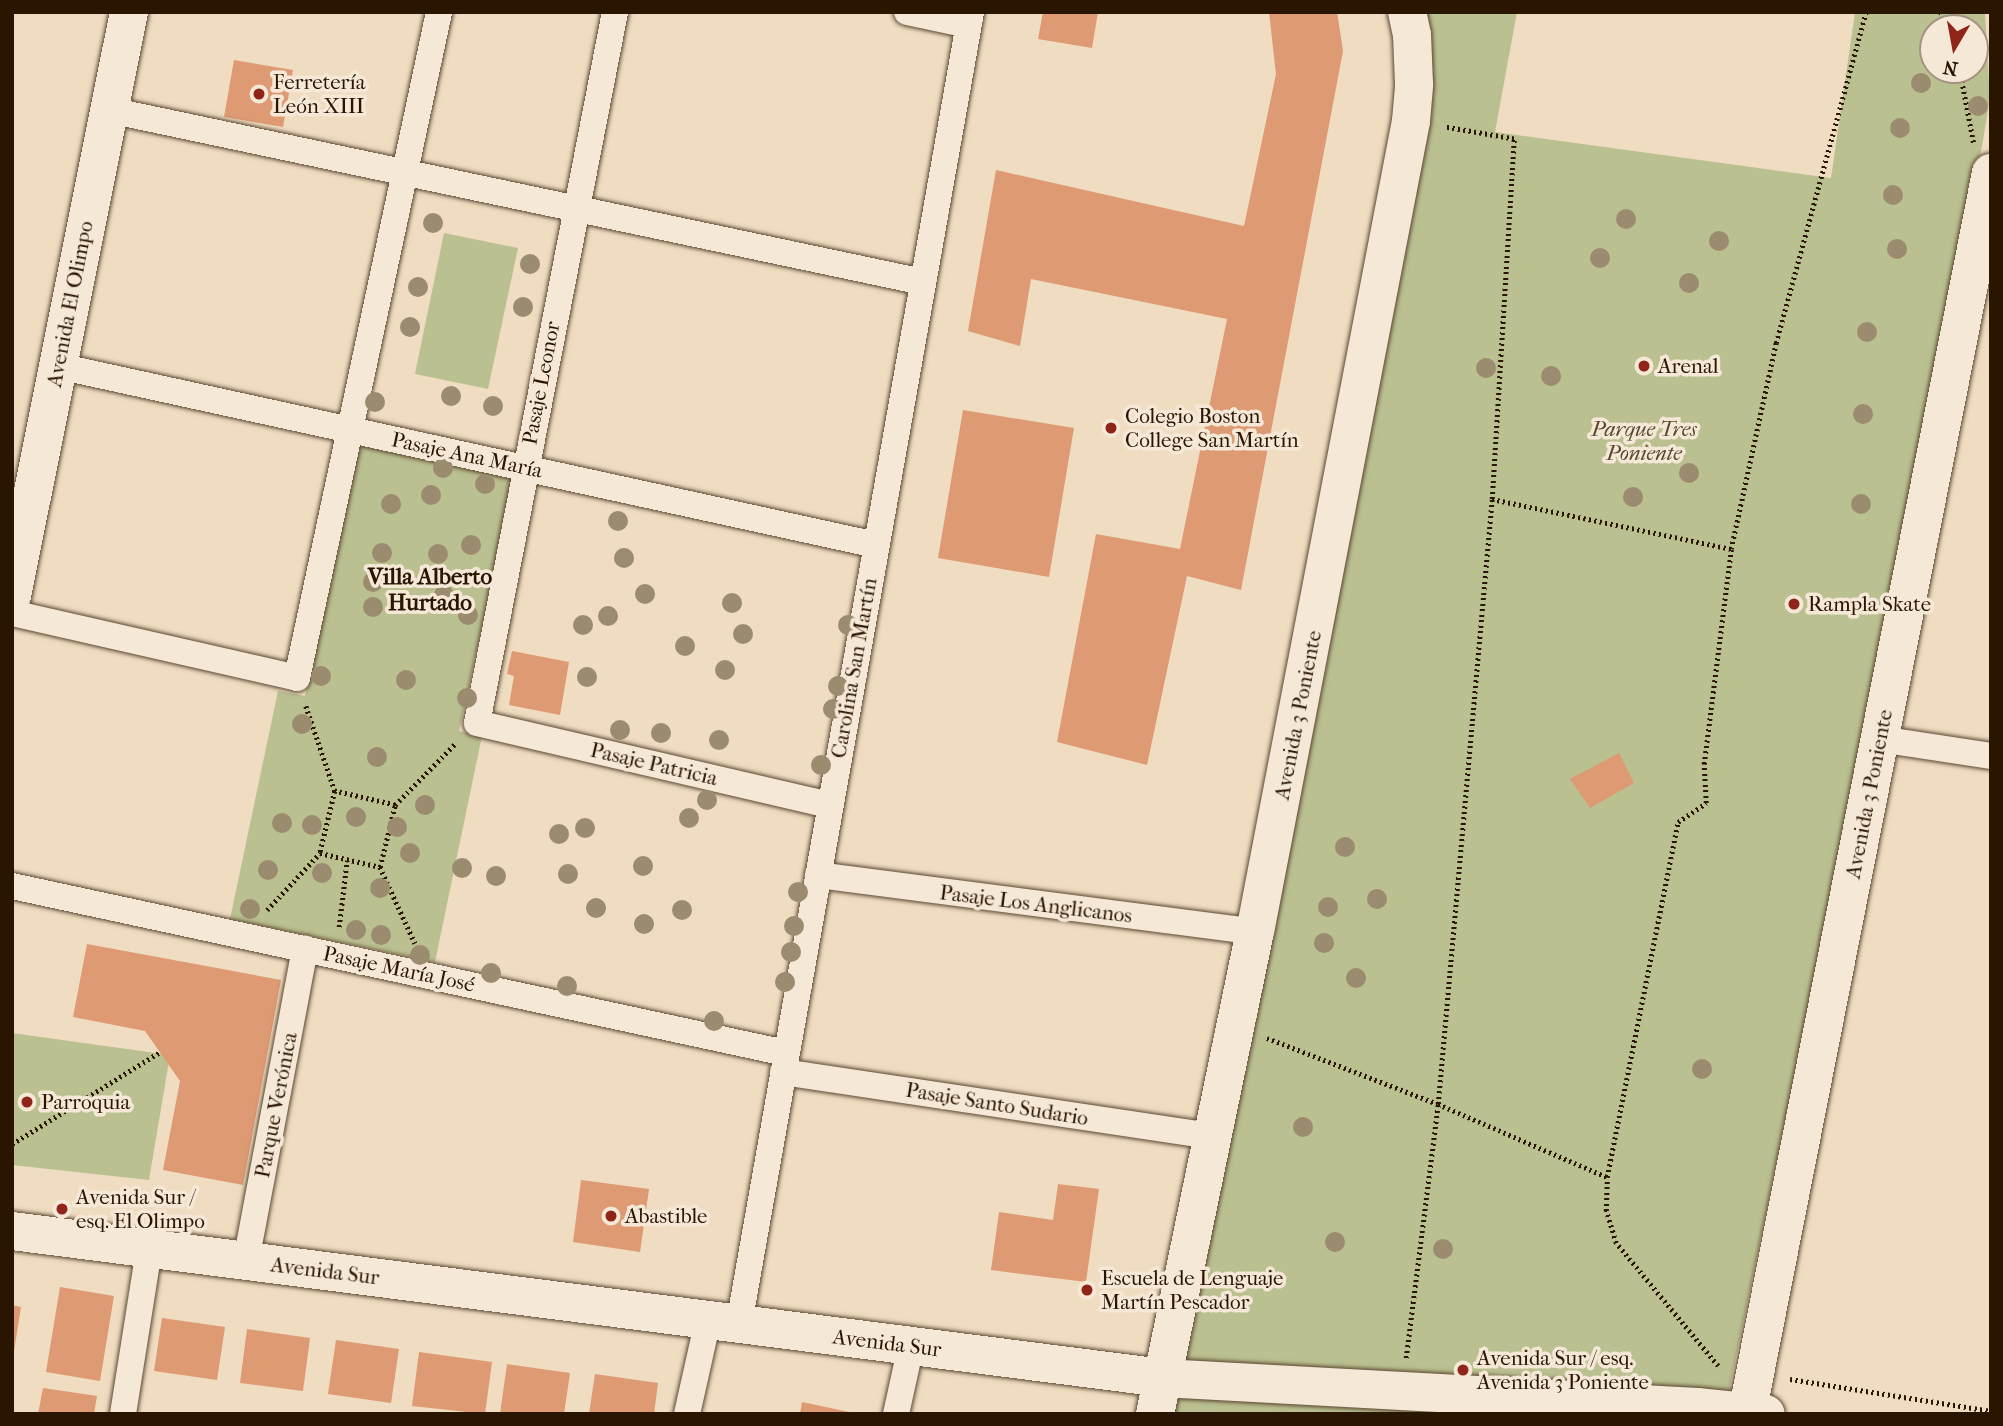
<!DOCTYPE html>
<html>
<head>
<meta charset="utf-8">
<style>
  body { margin:0 }
  #map { position:relative; width:2003px; height:1426px; overflow:hidden; background:#efdcc1; font-family:"IM FELL French Canon",serif }
  div>[style] { position:absolute }
  .green>* { inset:0; background:#bbc091 }
  .building>* { inset:0; background:#dd9a73 }
  .path>* { height:4.5px; margin-top:-2.25px; transform-origin:0; background:repeating-linear-gradient(90deg,#2a1500 0 2px,transparent 0 5.5px) }
  .roads { filter:drop-shadow(0 0 2px #5b4730) drop-shadow(0 0 2px #5b4730) }
  .street>* { height:26px; margin:-13px; padding:0 13px; transform-origin:13px; border-radius:13px; background:#f5e8d7 }
  .secondary>* { height:38px; margin:-19px; padding:0 19px; transform-origin:19px; border-radius:19px; background:#f5e8d7 }
  .trees>* { width:20px; height:20px; margin:-10px; border-radius:50%; background:#9b8b6f }
  .dots>* { width:19px; height:19px; translate:-50% -50%; box-sizing:border-box; border:4px solid #f5e8d7; border-radius:50% }
  span { translate:-50% -50%; white-space:nowrap; text-align:center; line-height:1.15; -webkit-text-stroke:7px #f5e8d7; paint-order:stroke }
  .poi-label { font-size:21px; color:#2a1500 }
  .left { translate:0 -50%; text-align:left }
  .street-label { font-size:21px; color:#2a1500 }
  .park-label { font-size:21px; color:#56482c; font-style:italic }
  .neighbourhood-label { font-size:23px; color:#2a1500; font-weight:700 }
  .frame { position:absolute; inset:0; border:14px solid #2a1500; pointer-events:none }
  .north { position:absolute; left:1919px; top:14px; width:70px; height:70px; box-sizing:border-box; background:#f5e8d7; border:2px solid #a49481; border-radius:50%; rotate:190deg; font-size:19px; font-weight:700; line-height:28px; text-align:center; color:#2a1500 }
  .north::after { content:''; display:block; margin:auto; width:24px; height:32px; background:#8f2418; clip-path:polygon(50% 0,100% 100%,50% 72%,0 100%) }
</style>
</head>
<body>
<div id="map">
  <div class="green">
    <i style="clip-path:polygon(evenodd,1424px 12px,1517px 12px,1495px 132px,1831px 178px,1855px 12px,1985px 12px,1990px 98px,1979px 164px,1864px 740px,1724px 1414px,1170px 1414px,1424px 12px,1933px 28px,1975px 28px,1975px 70px,1933px 70px,1933px 28px)"></i>
    <i style="clip-path:polygon(444px 233px,518px 248px,488px 389px,415px 374px)"></i>
    <i style="clip-path:polygon(361px 432px,517px 466px,459px 731px,482px 736px,435px 962px,230px 919px,278px 691px,305px 696px)"></i>
    <i style="clip-path:polygon(12px 1033px,170px 1055px,149px 1180px,12px 1165px)"></i>
  </div>
  <div class="building">
    <i style="clip-path:polygon(1043px 12px,1098px 12px,1092px 48px,1038px 39px)"></i>
    <i style="clip-path:polygon(1269px 12px,1337px 12px,1343px 51px,1241px 590px,1187px 576px,1147px 765px,1057px 742px,1096px 534px,1180px 549px,1227px 319px,1031px 279px,1020px 346px,968px 331px,996px 170px,1244px 226px,1276px 74px)"></i>
    <i style="clip-path:polygon(234px 60px,293px 70px,283px 127px,224px 117px)"></i>
    <i style="clip-path:polygon(963px 410px,1074px 428px,1049px 577px,938px 558px)"></i>
    <i style="clip-path:polygon(512px 651px,569px 662px,560px 715px,509px 705px,514px 676px,507px 674px)"></i>
    <i style="clip-path:polygon(1619px 753px,1634px 783px,1590px 808px,1570px 779px)"></i>
    <i style="clip-path:polygon(87px 944px,281px 980px,243px 1185px,163px 1170px,180px 1081px,145px 1031px,73px 1017px)"></i>
    <i style="clip-path:polygon(581px 1180px,649px 1189px,640px 1252px,573px 1242px)"></i>
    <i style="clip-path:polygon(1058px 1184px,1099px 1189px,1086px 1282px,991px 1270px,999px 1212px,1053px 1220px)"></i>
    <i style="clip-path:polygon(60px 1287px,114px 1296px,100px 1381px,46px 1372px)"></i>
    <i style="clip-path:polygon(12px 1305px,21px 1307px,14px 1351px,12px 1351px)"></i>
    <i style="clip-path:polygon(162px 1318px,225px 1327px,217px 1380px,154px 1371px)"></i>
    <i style="clip-path:polygon(247px 1329px,310px 1338px,303px 1391px,240px 1383px)"></i>
    <i style="clip-path:polygon(336px 1340px,399px 1349px,391px 1403px,328px 1394px)"></i>
    <i style="clip-path:polygon(419px 1352px,492px 1362px,485px 1414px,412px 1406px)"></i>
    <i style="clip-path:polygon(507px 1364px,570px 1373px,564px 1414px,500px 1414px)"></i>
    <i style="clip-path:polygon(595px 1374px,658px 1383px,654px 1414px,589px 1414px)"></i>
    <i style="clip-path:polygon(43px 1388px,97px 1396px,94px 1414px,38px 1414px)"></i>
    <i style="clip-path:polygon(802px 1402px,854px 1413px,854px 1414px,800px 1414px)"></i>
  </div>
  <div class="path">
    <i style="left:1941px;top:12px;width:17px;rotate:73deg"></i>
    <i style="left:1960px;top:70px;width:75px;rotate:79.3deg"></i>
    <i style="left:1492px;top:499px;width:244px;rotate:11.8deg"></i>
    <i style="left:306px;top:706px;width:90px;rotate:71.2deg"></i>
    <i style="left:335px;top:791px;width:64px;rotate:103.6deg"></i>
    <i style="left:320px;top:853px;width:62px;rotate:13.1deg"></i>
    <i style="left:380px;top:867px;width:64px;rotate:-76.4deg"></i>
    <i style="left:395px;top:805px;width:62px;rotate:-166.9deg"></i>
    <i style="left:395px;top:805px;width:87px;rotate:-45.5deg"></i>
    <i style="left:380px;top:867px;width:84px;rotate:65.3deg"></i>
    <i style="left:267px;top:910px;width:78px;rotate:-47.1deg"></i>
    <i style="left:339px;top:927px;width:67px;rotate:-83.2deg"></i>
    <i style="left:1267px;top:1038px;width:183px;rotate:21.1deg"></i>
    <i style="left:1438px;top:1104px;width:184px;rotate:23.4deg"></i>
    <i style="left:12px;top:1144px;width:174px;rotate:-31.9deg"></i>
    <i style="left:1406px;top:1358px;width:256px;rotate:-82.8deg"></i>
    <i style="left:1438px;top:1104px;width:607px;rotate:-84.9deg"></i>
    <i style="left:1492px;top:499px;width:361px;rotate:-86.5deg"></i>
    <i style="left:1514px;top:139px;width:70px;rotate:-170.1deg"></i>
    <i style="left:1718px;top:1366px;width:160px;rotate:-129.7deg"></i>
    <i style="left:1616px;top:1243px;width:34px;rotate:-107deg"></i>
    <i style="left:1606px;top:1211px;width:34px;rotate:-88deg"></i>
    <i style="left:1607px;top:1177px;width:362px;rotate:-78.7deg"></i>
    <i style="left:1678px;top:822px;width:34px;rotate:-34deg"></i>
    <i style="left:1706px;top:803px;width:39px;rotate:-93deg"></i>
    <i style="left:1704px;top:764px;width:217px;rotate:-82.8deg"></i>
    <i style="left:1731px;top:549px;width:211px;rotate:-77.7deg"></i>
    <i style="left:1776px;top:343px;width:343px;rotate:-74.8deg"></i>
    <i style="left:1790px;top:1379px;width:204px;rotate:9deg"></i>
  </div>
  <div class="roads">
    <div class="street">
      <i style="left:615px;top:12px;width:724px;rotate:100.98deg"></i>
      <i style="left:477px;top:723px;width:362px;rotate:13.1deg"></i>
      <i style="left:907px;top:12px;width:62px;rotate:12deg"></i>
      <i style="left:109px;top:110px;width:832px;rotate:11.93deg"></i>
      <i style="left:58px;top:366px;width:837px;rotate:12.34deg"></i>
      <i style="left:12px;top:613px;width:292px;rotate:12.8deg"></i>
      <i style="left:297px;top:678px;width:681px;rotate:-77.96deg"></i>
      <i style="left:1880px;top:739px;width:112px;rotate:8.7deg"></i>
      <i style="left:818px;top:875px;width:441px;rotate:7.4deg"></i>
      <i style="left:12px;top:886px;width:792px;rotate:12.18deg"></i>
      <i style="left:783px;top:1072px;width:434px;rotate:8.5deg"></i>
      <i style="left:246px;top:1261px;width:318px;rotate:-79.3deg"></i>
      <i style="left:739px;top:1324px;width:1332px;rotate:-79.97deg"></i>
      <i style="left:123px;top:1414px;width:167px;rotate:-81deg"></i>
      <i style="left:687px;top:1414px;width:96px;rotate:-77.4deg"></i>
      <i style="left:896px;top:1414px;width:70px;rotate:-77.6deg"></i>
    </div>
    <div class="secondary">
      <i style="left:12px;top:596px;width:596px;rotate:-78.67deg"></i>
      <i style="left:12px;top:1231px;width:1159px;rotate:7.28deg"></i>
      <i style="left:1162px;top:1378px;width:536px;rotate:3.1deg"></i>
      <i style="left:1697px;top:1407px;width:69px;rotate:5.8deg"></i>
      <i style="left:1155px;top:1414px;width:492px;rotate:-78.3deg"></i>
      <i style="left:1255px;top:932px;width:826px;rotate:-79.11deg"></i>
      <i style="left:1411px;top:121px;width:37px;rotate:-85deg"></i>
      <i style="left:1414px;top:84px;width:49px;rotate:-92.3deg"></i>
      <i style="left:1412px;top:35px;width:24px;rotate:-102deg"></i>
      <i style="left:1747px;top:1414px;width:1265px;rotate:-78.88deg"></i>
    </div>
  </div>
  <div class="trees">
    <i style="left:1921px;top:83px"></i>
    <i style="left:1978px;top:106px"></i>
    <i style="left:1900px;top:128px"></i>
    <i style="left:1893px;top:195px"></i>
    <i style="left:1626px;top:219px"></i>
    <i style="left:433px;top:223px"></i>
    <i style="left:1719px;top:241px"></i>
    <i style="left:1897px;top:249px"></i>
    <i style="left:1600px;top:258px"></i>
    <i style="left:530px;top:264px"></i>
    <i style="left:1689px;top:283px"></i>
    <i style="left:418px;top:287px"></i>
    <i style="left:523px;top:307px"></i>
    <i style="left:410px;top:327px"></i>
    <i style="left:1867px;top:332px"></i>
    <i style="left:1486px;top:368px"></i>
    <i style="left:1551px;top:376px"></i>
    <i style="left:451px;top:396px"></i>
    <i style="left:375px;top:402px"></i>
    <i style="left:493px;top:406px"></i>
    <i style="left:1863px;top:414px"></i>
    <i style="left:443px;top:468px"></i>
    <i style="left:1689px;top:473px"></i>
    <i style="left:485px;top:484px"></i>
    <i style="left:431px;top:495px"></i>
    <i style="left:1633px;top:497px"></i>
    <i style="left:391px;top:504px"></i>
    <i style="left:1861px;top:504px"></i>
    <i style="left:618px;top:521px"></i>
    <i style="left:471px;top:545px"></i>
    <i style="left:382px;top:553px"></i>
    <i style="left:438px;top:554px"></i>
    <i style="left:624px;top:558px"></i>
    <i style="left:373px;top:582px"></i>
    <i style="left:645px;top:594px"></i>
    <i style="left:444px;top:595px"></i>
    <i style="left:732px;top:603px"></i>
    <i style="left:373px;top:607px"></i>
    <i style="left:468px;top:615px"></i>
    <i style="left:608px;top:616px"></i>
    <i style="left:583px;top:625px"></i>
    <i style="left:848px;top:625px"></i>
    <i style="left:743px;top:634px"></i>
    <i style="left:685px;top:646px"></i>
    <i style="left:725px;top:670px"></i>
    <i style="left:321px;top:676px"></i>
    <i style="left:587px;top:677px"></i>
    <i style="left:406px;top:680px"></i>
    <i style="left:838px;top:686px"></i>
    <i style="left:467px;top:698px"></i>
    <i style="left:833px;top:709px"></i>
    <i style="left:302px;top:724px"></i>
    <i style="left:620px;top:730px"></i>
    <i style="left:661px;top:733px"></i>
    <i style="left:719px;top:740px"></i>
    <i style="left:377px;top:757px"></i>
    <i style="left:821px;top:765px"></i>
    <i style="left:707px;top:800px"></i>
    <i style="left:425px;top:805px"></i>
    <i style="left:356px;top:817px"></i>
    <i style="left:689px;top:818px"></i>
    <i style="left:282px;top:823px"></i>
    <i style="left:312px;top:825px"></i>
    <i style="left:397px;top:827px"></i>
    <i style="left:585px;top:828px"></i>
    <i style="left:559px;top:834px"></i>
    <i style="left:1345px;top:847px"></i>
    <i style="left:410px;top:853px"></i>
    <i style="left:643px;top:866px"></i>
    <i style="left:462px;top:868px"></i>
    <i style="left:268px;top:870px"></i>
    <i style="left:322px;top:873px"></i>
    <i style="left:568px;top:874px"></i>
    <i style="left:496px;top:876px"></i>
    <i style="left:380px;top:888px"></i>
    <i style="left:798px;top:892px"></i>
    <i style="left:1377px;top:899px"></i>
    <i style="left:1328px;top:907px"></i>
    <i style="left:596px;top:908px"></i>
    <i style="left:250px;top:909px"></i>
    <i style="left:682px;top:910px"></i>
    <i style="left:644px;top:924px"></i>
    <i style="left:794px;top:926px"></i>
    <i style="left:356px;top:930px"></i>
    <i style="left:381px;top:935px"></i>
    <i style="left:1324px;top:943px"></i>
    <i style="left:791px;top:952px"></i>
    <i style="left:420px;top:955px"></i>
    <i style="left:491px;top:973px"></i>
    <i style="left:1356px;top:978px"></i>
    <i style="left:785px;top:982px"></i>
    <i style="left:567px;top:986px"></i>
    <i style="left:714px;top:1021px"></i>
    <i style="left:1702px;top:1069px"></i>
    <i style="left:1303px;top:1127px"></i>
    <i style="left:1335px;top:1242px"></i>
    <i style="left:1443px;top:1249px"></i>
  </div>
  <div class="dots">
    <i style="left:259px;top:94px;background:#8f2418"></i>
    <i style="left:1644px;top:366px;background:#8f2418"></i>
    <i style="left:1111px;top:428px;background:#8f2418"></i>
    <i style="left:1794px;top:604px;background:#8f2418"></i>
    <i style="left:27px;top:1102px;background:#8f2418"></i>
    <i style="left:62px;top:1209px;background:#8f2418"></i>
    <i style="left:611px;top:1216px;background:#8f2418"></i>
    <i style="left:1087px;top:1290px;background:#8f2418"></i>
    <i style="left:1463px;top:1370px;background:#8f2418"></i>
  </div>
  <div class="poi-label">
    <span class="left" style="left:273px;top:94px">Ferretería<br>León XIII</span>
    <span class="left" style="left:1658px;top:366px">Arenal</span>
    <span class="left" style="left:1125px;top:428px">Colegio Boston<br>College San Martín</span>
    <span class="left" style="left:1808px;top:604px">Rampla Skate</span>
    <span class="left" style="left:41px;top:1102px">Parroquia</span>
    <span class="left" style="left:76px;top:1209px">Avenida Sur /<br>esq. El Olimpo</span>
    <span class="left" style="left:625px;top:1216px">Abastible</span>
    <span class="left" style="left:1101px;top:1290px">Escuela de Lenguaje<br>Martín Pescador</span>
    <span class="left" style="left:1477px;top:1370px">Avenida Sur / esq.<br>Avenida 3 Poniente</span>
  </div>
  <div class="street-label">
    <span style="left:70px;top:304px;rotate:-79deg">Avenida El Olimpo</span>
    <span style="left:541px;top:383px;rotate:-79deg">Pasaje Leonor</span>
    <span style="left:467px;top:455px;rotate:12deg">Pasaje Ana María</span>
    <span style="left:854px;top:668px;rotate:-80deg">Carolina San Martín</span>
    <span style="left:1298px;top:715px;rotate:-79deg">Avenida 3 Poniente</span>
    <span style="left:654px;top:764px;rotate:13deg">Pasaje Patricia</span>
    <span style="left:1869px;top:794px;rotate:-79deg">Avenida 3 Poniente</span>
    <span style="left:1036px;top:904px;rotate:7deg">Pasaje Los Anglicanos</span>
    <span style="left:399px;top:969px;rotate:12deg">Pasaje María José</span>
    <span style="left:997px;top:1104px;rotate:9deg">Pasaje Santo Sudario</span>
    <span style="left:276px;top:1105px;rotate:-79deg">Parque Verónica</span>
    <span style="left:325px;top:1271px;rotate:7deg">Avenida Sur</span>
    <span style="left:887px;top:1343px;rotate:7deg">Avenida Sur</span>
  </div>
  <div class="park-label">
    <span style="left:1644px;top:441px">Parque Tres<br>Poniente</span>
  </div>
  <div class="neighbourhood-label">
    <span style="left:430px;top:590px">Villa Alberto<br>Hurtado</span>
  </div>
  <div class="frame"></div>
  <div class="north">N</div>
</div>
</body>
</html>
